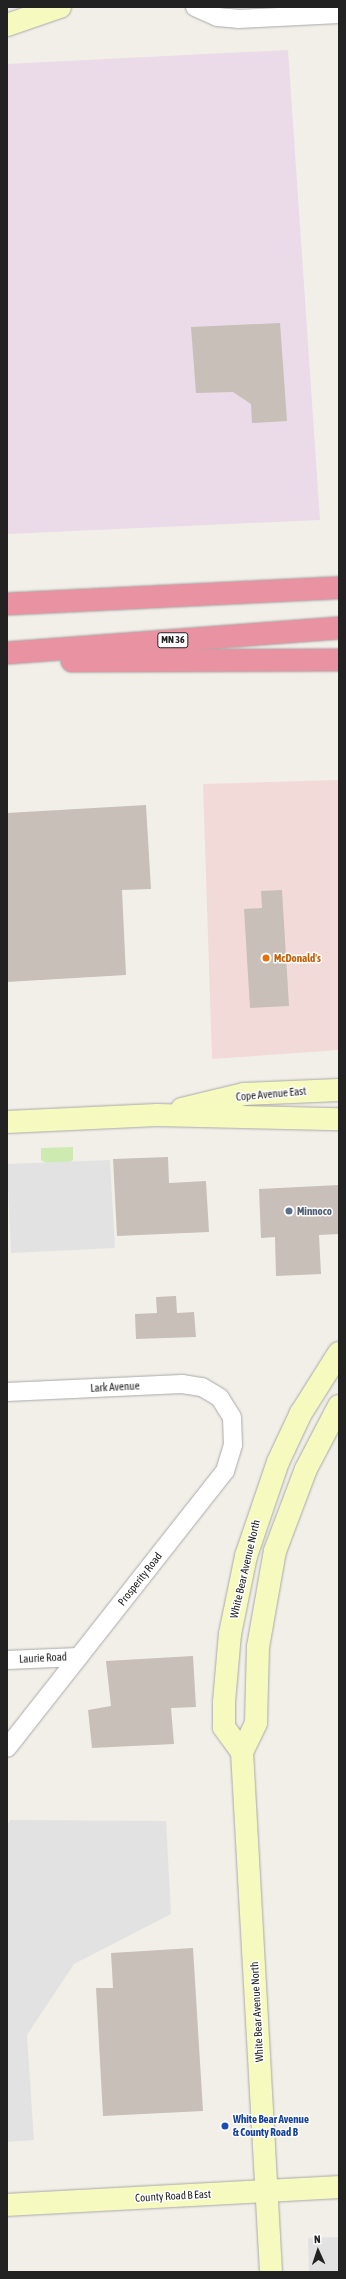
<!DOCTYPE html>
<html>
<head>
<meta charset="utf-8">
<style>
  body { margin:0 }
  #map { position:relative; width:346px; height:2279px; overflow:hidden; background:#f2efe9; font-family:"Asap Condensed",sans-serif }
  div>[style] { position:absolute }
  .commercial>* { inset:0; background:#f2dad9 }
  .industrial>* { inset:0; background:#ebdbe8 }
  .grass>* { inset:0; background:#cdebb0 }
  .parking>* { inset:0; background:#e2e2e2 }
  .building>* { inset:0; background:#c7bfb8 }
  .roads { filter:drop-shadow(0 0 1px #a9a9a9) drop-shadow(0 0 1px #a9a9a9) }
  .street>* { height:18px; margin:-9px; padding:0 9px; transform-origin:9px; border-radius:9px; background:#fff }
  .secondary>* { height:22px; margin:-11px; padding:0 11px; transform-origin:11px; border-radius:11px; background:#f7fabf }
  .highway>* { height:22px; margin:-11px; padding:0 11px; transform-origin:11px; border-radius:11px; background:#e892a2 }
  .dots>* { width:11px; height:11px; translate:-50% -50%; box-sizing:border-box; border:2px solid #fff; border-radius:50% }
  span { translate:-50% -50%; white-space:nowrap; text-align:center; line-height:1.15; -webkit-text-stroke:3px #fff; paint-order:stroke }
  .shield-label span { padding:1px 3px; background:#fff; border:1px solid; border-radius:3px; -webkit-text-stroke-width:0 }
  .shield-label { font-size:10px; color:#222; font-weight:700 }
  .food-label { font-size:11px; color:#c56008; font-weight:700 }
  .left { translate:0 -50%; text-align:left }
  .street-label { font-size:11px; color:#222 }
  .service-label { font-size:11px; color:#4e5e75; font-weight:700 }
  .transit-label { font-size:11px; color:#164399; font-weight:700 }
  .frame { position:absolute; inset:0; border:8px solid #222; pointer-events:none }
  .north { position:absolute; left:298px; top:2231px; width:40px; height:40px; -webkit-text-stroke:3px #fff; paint-order:stroke; rotate:357deg; font-size:11px; font-weight:700; line-height:16px; text-align:center; color:#222 }
  .north::after { content:''; display:block; margin:auto; width:14px; height:18px; background:#222; clip-path:polygon(50% 0,100% 100%,50% 72%,0 100%) }
</style>
</head>
<body>
<div id="map">
  <div class="commercial">
    <i style="clip-path:polygon(339px 780px,339px 1050px,212px 1059px,203px 784px)"></i>
  </div>
  <div class="industrial">
    <i style="clip-path:polygon(288px 50px,320px 520px,7px 534px,7px 64px)"></i>
  </div>
  <div class="grass">
    <i style="clip-path:polygon(73px 1147px,73px 1160px,70px 1162px,46px 1163px,41px 1160px,41px 1148px)"></i>
  </div>
  <div class="parking">
    <i style="clip-path:polygon(110px 1160px,115px 1248px,11px 1253px,7px 1164px)"></i>
    <i style="clip-path:polygon(10px 1820px,166px 1821px,171px 1914px,74px 1964px,27px 2035px,34px 2140px,7px 2142px,7px 1825px)"></i>
    <i style="clip-path:polygon(339px 2237px,339px 2272px,309px 2272px,308px 2238px)"></i>
  </div>
  <div class="building">
    <i style="clip-path:polygon(280px 323px,287px 421px,252px 423px,251px 404px,233px 392px,196px 393px,191px 327px)"></i>
    <i style="clip-path:polygon(146px 805px,151px 889px,122px 890px,126px 975px,7px 982px,7px 813px)"></i>
    <i style="clip-path:polygon(282px 890px,289px 1006px,250px 1008px,244px 909px,262px 908px,261px 891px)"></i>
    <i style="clip-path:polygon(168px 1157px,169px 1183px,206px 1181px,209px 1232px,117px 1236px,113px 1159px)"></i>
    <i style="clip-path:polygon(339px 1185px,339px 1234px,319px 1235px,321px 1274px,276px 1276px,275px 1237px,261px 1238px,259px 1189px)"></i>
    <i style="clip-path:polygon(176px 1296px,177px 1313px,194px 1312px,196px 1337px,136px 1339px,135px 1314px,157px 1313px,156px 1297px)"></i>
    <i style="clip-path:polygon(193px 1656px,196px 1707px,171px 1708px,174px 1744px,92px 1748px,88px 1710px,111px 1706px,106px 1661px)"></i>
    <i style="clip-path:polygon(193px 1948px,203px 2111px,103px 2116px,96px 1988px,113px 1988px,111px 1953px)"></i>
  </div>
  <div class="roads">
    <div class="street">
      <i style="left:195px;top:7px;width:24px;rotate:24deg"></i>
      <i style="left:217px;top:17px;width:21px;rotate:5deg"></i>
      <i style="left:238px;top:19px;width:101px;rotate:-2.8deg"></i>
      <i style="left:7px;top:1392px;width:175px;rotate:-2.6deg"></i>
      <i style="left:182px;top:1384px;width:20px;rotate:9deg"></i>
      <i style="left:202px;top:1387px;width:21px;rotate:31deg"></i>
      <i style="left:220px;top:1398px;width:22px;rotate:58deg"></i>
      <i style="left:232px;top:1417px;width:28px;rotate:88deg"></i>
      <i style="left:233px;top:1445px;width:27px;rotate:107deg"></i>
      <i style="left:225px;top:1471px;width:352px;rotate:128.2deg"></i>
      <i style="left:7px;top:1660px;width:72px;rotate:-2.4deg"></i>
    </div>
    <div class="secondary">
      <i style="left:7px;top:25px;width:56px;rotate:-18.8deg"></i>
      <i style="left:182px;top:1109px;width:64px;rotate:-13.6deg"></i>
      <i style="left:244px;top:1094px;width:95px;rotate:-2.4deg"></i>
      <i style="left:7px;top:1122px;width:150px;rotate:-2.7deg"></i>
      <i style="left:157px;top:1115px;width:182px;rotate:1.3deg"></i>
      <i style="left:242px;top:1752px;width:31px;rotate:-126deg"></i>
      <i style="left:224px;top:1727px;width:25px;rotate:-90deg"></i>
      <i style="left:224px;top:1702px;width:68px;rotate:-85deg"></i>
      <i style="left:230px;top:1634px;width:80px;rotate:-78.4deg"></i>
      <i style="left:246px;top:1556px;width:99px;rotate:-71.2deg"></i>
      <i style="left:278px;top:1462px;width:54px;rotate:-64.9deg"></i>
      <i style="left:301px;top:1413px;width:71px;rotate:-57.7deg"></i>
      <i style="left:7px;top:2205px;width:332px;rotate:-3.1deg"></i>
      <i style="left:271px;top:2272px;width:521px;rotate:-93.19deg"></i>
      <i style="left:242px;top:1752px;width:32px;rotate:-64deg"></i>
      <i style="left:256px;top:1723px;width:76px;rotate:-88.5deg"></i>
      <i style="left:258px;top:1647px;width:97px;rotate:-80deg"></i>
      <i style="left:275px;top:1551px;width:88px;rotate:-69.3deg"></i>
      <i style="left:306px;top:1469px;width:71px;rotate:-62.4deg"></i>
    </div>
    <div class="highway">
      <i style="left:7px;top:604px;width:332px;rotate:-2.8deg"></i>
      <i style="left:7px;top:653px;width:333px;rotate:-4.3deg"></i>
      <i style="left:72px;top:661px;width:267px;rotate:-0.2deg"></i>
    </div>
  </div>
  <div class="dots">
    <i style="left:266px;top:958px;background:#e8710a"></i>
    <i style="left:289px;top:1211px;background:#5c6f8a"></i>
    <i style="left:225px;top:2126px;background:#1a4fb4"></i>
  </div>
  <div class="shield-label">
    <span style="left:173px;top:640px">MN 36</span>
  </div>
  <div class="food-label">
    <span class="left" style="left:274px;top:958px">McDonald's</span>
  </div>
  <div class="street-label">
    <span style="left:271px;top:1094px;rotate:-5deg">Cope Avenue East</span>
    <span style="left:115px;top:1387px;rotate:-3deg">Lark Avenue</span>
    <span style="left:245px;top:1569px;rotate:-77deg">White Bear Avenue North</span>
    <span style="left:140px;top:1579px;rotate:-52deg">Prosperity Road</span>
    <span style="left:43px;top:1658px;rotate:-3deg">Laurie Road</span>
    <span style="left:257px;top:2012px;rotate:-93deg">White Bear Avenue North</span>
    <span style="left:173px;top:2196px;rotate:-3deg">County Road B East</span>
  </div>
  <div class="service-label">
    <span class="left" style="left:297px;top:1211px">Minnoco</span>
  </div>
  <div class="transit-label">
    <span class="left" style="left:233px;top:2126px">White Bear Avenue<br>&amp; County Road B</span>
  </div>
  <div class="frame"></div>
  <div class="north">N</div>
</div>
</body>
</html>
